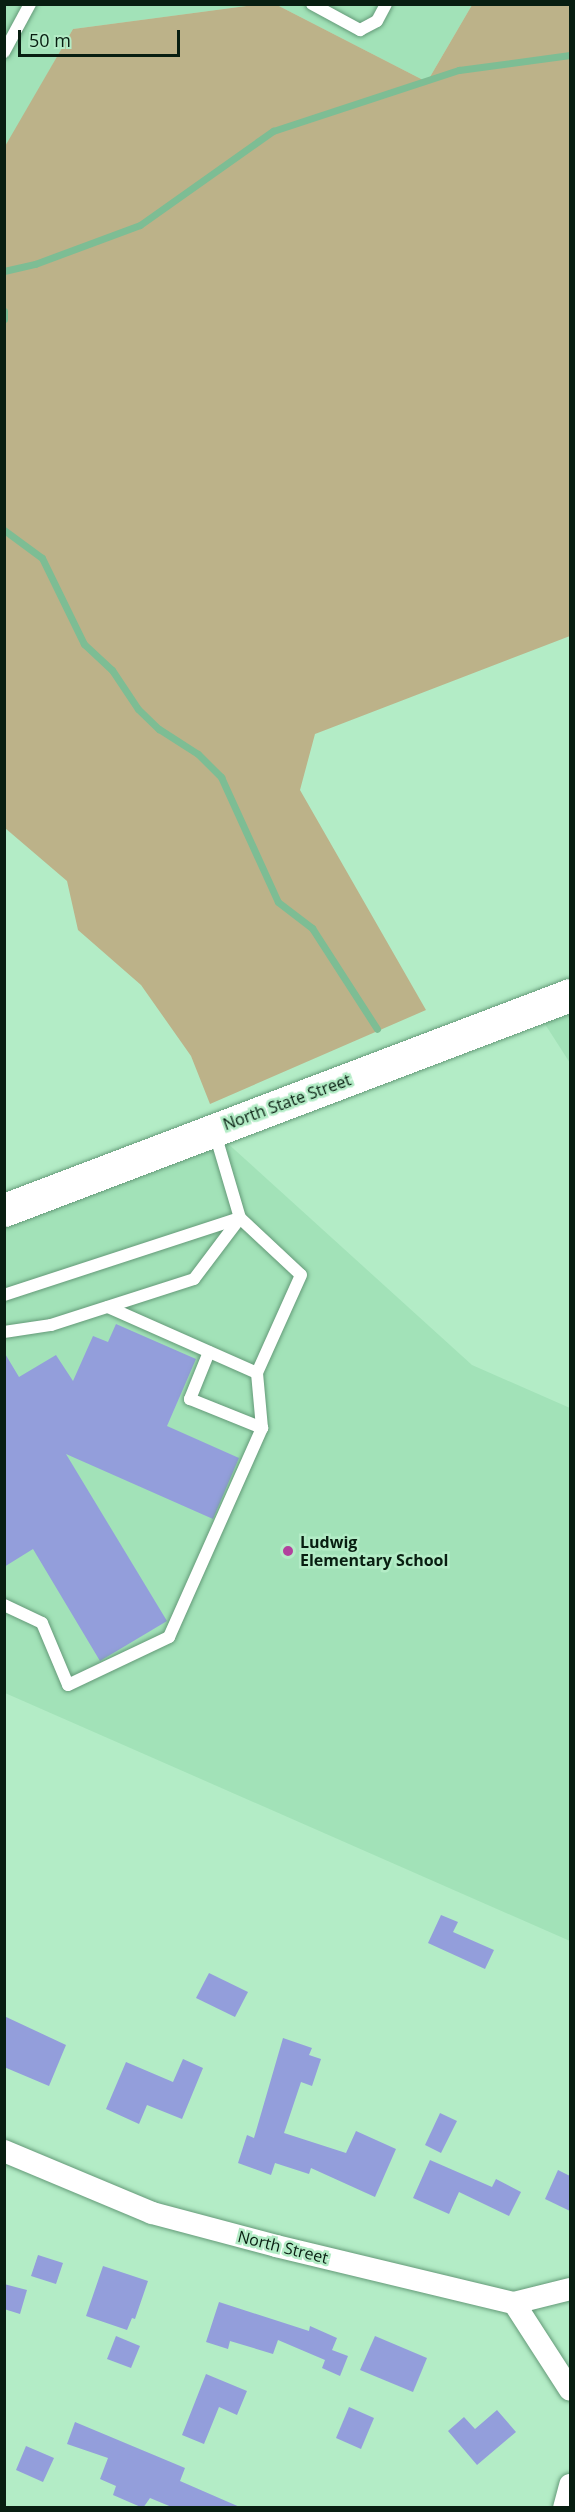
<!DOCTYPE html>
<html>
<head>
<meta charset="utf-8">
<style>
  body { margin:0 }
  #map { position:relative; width:575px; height:2512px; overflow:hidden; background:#b3ecc6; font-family:"Open Sans",sans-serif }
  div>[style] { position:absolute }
  .built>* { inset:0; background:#a2e2b8 }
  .green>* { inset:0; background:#bcb289 }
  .stream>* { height:7px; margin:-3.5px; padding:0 3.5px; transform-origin:3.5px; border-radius:3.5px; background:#7dbd94 }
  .building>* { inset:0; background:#939edb }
  .roads { filter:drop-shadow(0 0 2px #649a78) drop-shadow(0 0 2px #649a78) }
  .service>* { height:12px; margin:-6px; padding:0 6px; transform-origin:6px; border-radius:6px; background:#fff }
  .minor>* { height:22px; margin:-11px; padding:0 11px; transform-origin:11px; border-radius:11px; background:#fff }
  .primary>* { height:33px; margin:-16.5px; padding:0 16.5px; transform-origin:16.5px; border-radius:16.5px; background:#fff }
  .dots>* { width:16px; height:16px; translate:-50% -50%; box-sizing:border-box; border:3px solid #b3ecc6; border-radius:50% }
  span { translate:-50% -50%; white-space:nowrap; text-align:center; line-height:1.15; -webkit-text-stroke:5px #b3ecc6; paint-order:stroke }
  .street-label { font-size:16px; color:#081e11 }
  .poi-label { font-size:16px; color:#081e11; font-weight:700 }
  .left { translate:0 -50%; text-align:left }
  .frame { position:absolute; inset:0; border:6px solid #081e11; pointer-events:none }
  .scale { position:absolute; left:18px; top:30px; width:162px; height:27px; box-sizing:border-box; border:3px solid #081e11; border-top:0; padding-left:8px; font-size:18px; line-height:21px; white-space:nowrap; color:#081e11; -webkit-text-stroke:4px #b3ecc6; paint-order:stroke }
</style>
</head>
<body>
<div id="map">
  <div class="built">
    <i style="clip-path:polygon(5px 5px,254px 5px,73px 29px,5px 148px)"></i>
    <i style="clip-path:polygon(277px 5px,472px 5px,427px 82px)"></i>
    <i style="clip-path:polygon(570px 1011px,570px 1063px,543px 1021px)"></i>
    <i style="clip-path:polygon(225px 1141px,472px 1365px,570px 1408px,570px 1941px,5px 1693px,4px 1224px)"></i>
  </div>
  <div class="green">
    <i style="clip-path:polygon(254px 5px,277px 5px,427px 82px,472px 5px,570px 5px,570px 636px,315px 734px,300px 790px,426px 1010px,210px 1104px,191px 1056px,141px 985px,78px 930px,67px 881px,5px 828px,4px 148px,73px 29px)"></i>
  </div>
  <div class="stream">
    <i style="left:4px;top:271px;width:32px;rotate:-13deg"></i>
    <i style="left:35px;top:264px;width:112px;rotate:-20.4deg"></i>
    <i style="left:140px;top:225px;width:163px;rotate:-35.3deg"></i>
    <i style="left:273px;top:131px;width:196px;rotate:-18.2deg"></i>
    <i style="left:459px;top:70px;width:112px;rotate:-7.7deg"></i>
    <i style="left:4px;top:311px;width:8px;rotate:90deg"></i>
    <i style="left:4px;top:530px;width:47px;rotate:36.4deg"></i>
    <i style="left:42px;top:558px;width:96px;rotate:64deg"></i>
    <i style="left:84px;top:644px;width:38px;rotate:43deg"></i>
    <i style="left:112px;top:670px;width:47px;rotate:56.3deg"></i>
    <i style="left:138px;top:709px;width:29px;rotate:44deg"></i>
    <i style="left:159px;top:729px;width:46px;rotate:32.7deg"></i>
    <i style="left:198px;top:754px;width:33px;rotate:45deg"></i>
    <i style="left:221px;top:777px;width:137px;rotate:65.5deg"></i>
    <i style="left:278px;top:902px;width:43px;rotate:37.4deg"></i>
    <i style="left:312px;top:928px;width:120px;rotate:57.2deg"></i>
  </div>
  <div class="building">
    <i style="clip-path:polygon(116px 1324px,196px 1359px,167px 1426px,239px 1458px,213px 1519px,66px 1454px,167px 1621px,100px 1661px,33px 1549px,4px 1567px,4px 1352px,19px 1377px,56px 1355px,73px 1381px,93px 1336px,108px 1342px)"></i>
    <i style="clip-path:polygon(441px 1915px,458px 1922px,453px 1932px,494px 1950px,485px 1969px,428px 1943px)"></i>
    <i style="clip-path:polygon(209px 1973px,248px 1992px,235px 2017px,196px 1998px)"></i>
    <i style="clip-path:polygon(4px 2016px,66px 2045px,49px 2086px,4px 2067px)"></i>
    <i style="clip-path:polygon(283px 2038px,312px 2048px,309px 2055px,321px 2059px,312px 2086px,301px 2082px,284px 2133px,346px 2153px,356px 2131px,396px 2149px,375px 2197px,311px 2168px,309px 2174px,275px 2163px,271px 2175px,238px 2163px,247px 2135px,254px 2138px)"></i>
    <i style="clip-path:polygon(183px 2059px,203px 2068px,182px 2119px,147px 2105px,139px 2124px,106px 2109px,126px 2062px,173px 2082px)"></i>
    <i style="clip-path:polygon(440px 2113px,457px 2121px,441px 2153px,425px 2145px)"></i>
    <i style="clip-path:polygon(430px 2160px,492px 2187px,496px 2179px,521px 2192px,509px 2216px,459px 2192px,449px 2214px,413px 2198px)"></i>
    <i style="clip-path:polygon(558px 2170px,570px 2176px,570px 2211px,545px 2199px)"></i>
    <i style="clip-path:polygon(38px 2255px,63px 2263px,56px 2284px,31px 2276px)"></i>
    <i style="clip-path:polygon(103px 2266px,148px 2281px,135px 2319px,132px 2318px,127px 2330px,86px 2316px)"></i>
    <i style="clip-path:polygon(4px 2284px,27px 2290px,20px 2314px,4px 2309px)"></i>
    <i style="clip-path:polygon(219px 2302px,309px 2331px,310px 2326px,337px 2338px,332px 2350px,348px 2356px,340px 2376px,322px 2368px,325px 2360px,278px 2340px,273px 2354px,230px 2341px,228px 2349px,206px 2342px)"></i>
    <i style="clip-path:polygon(116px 2336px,140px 2346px,131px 2368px,107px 2359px)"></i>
    <i style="clip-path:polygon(375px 2336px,427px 2358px,413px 2392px,360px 2370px)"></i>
    <i style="clip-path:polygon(206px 2374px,247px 2391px,237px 2415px,219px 2407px,204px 2444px,182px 2435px)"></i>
    <i style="clip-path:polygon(349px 2407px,374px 2418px,361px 2449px,336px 2438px)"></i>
    <i style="clip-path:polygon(497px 2410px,516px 2432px,477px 2465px,448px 2431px,464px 2417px,475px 2429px)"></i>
    <i style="clip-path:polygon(75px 2422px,185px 2468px,180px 2481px,242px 2508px,174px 2508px,150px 2498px,143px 2508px,113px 2495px,116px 2486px,100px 2479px,108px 2458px,67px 2444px)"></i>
    <i style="clip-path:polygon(26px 2446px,54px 2458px,43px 2482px,16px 2470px)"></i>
  </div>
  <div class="roads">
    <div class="service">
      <i style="left:312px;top:4px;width:55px;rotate:28.4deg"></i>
      <i style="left:360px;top:30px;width:19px;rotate:-28deg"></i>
      <i style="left:377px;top:21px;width:19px;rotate:-62deg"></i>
      <i style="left:4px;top:52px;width:55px;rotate:-61.6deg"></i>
      <i style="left:4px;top:1295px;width:248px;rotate:-18.1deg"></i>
      <i style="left:240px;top:1218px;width:92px;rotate:-106.5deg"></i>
      <i style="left:4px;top:1332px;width:48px;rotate:-8.5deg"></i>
      <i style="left:51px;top:1325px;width:150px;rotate:-17.8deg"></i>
      <i style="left:194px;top:1279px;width:76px;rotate:-53deg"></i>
      <i style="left:240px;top:1218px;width:83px;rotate:43.1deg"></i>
      <i style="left:301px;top:1275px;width:107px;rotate:114.2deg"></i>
      <i style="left:257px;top:1373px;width:163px;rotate:-156.1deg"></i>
      <i style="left:209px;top:1352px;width:51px;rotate:112deg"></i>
      <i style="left:190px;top:1399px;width:78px;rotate:21.9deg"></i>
      <i style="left:4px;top:1605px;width:42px;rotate:25.3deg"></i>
      <i style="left:42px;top:1623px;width:67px;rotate:67.2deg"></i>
      <i style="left:68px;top:1685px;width:112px;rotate:-25.4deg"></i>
      <i style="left:169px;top:1637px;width:229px;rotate:-66deg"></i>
      <i style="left:262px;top:1428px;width:55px;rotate:-95.2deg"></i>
    </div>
    <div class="minor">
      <i style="left:4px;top:2151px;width:160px;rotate:22.7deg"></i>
      <i style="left:152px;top:2213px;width:128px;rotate:14.9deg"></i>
      <i style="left:276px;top:2246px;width:245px;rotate:13.5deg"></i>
      <i style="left:514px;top:2303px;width:58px;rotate:-14deg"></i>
      <i style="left:514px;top:2303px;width:103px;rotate:57.2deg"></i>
      <i style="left:564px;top:2508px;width:24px;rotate:-75deg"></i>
    </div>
    <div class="primary">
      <i style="left:4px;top:1210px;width:605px;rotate:-20.8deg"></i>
    </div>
  </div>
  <div class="dots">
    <i style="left:288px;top:1551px;background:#b2419d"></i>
  </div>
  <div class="street-label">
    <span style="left:287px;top:1102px;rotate:-20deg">North State Street</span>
    <span style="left:283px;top:2247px;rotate:14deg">North Street</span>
  </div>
  <div class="poi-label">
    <span class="left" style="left:300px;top:1551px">Ludwig<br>Elementary School</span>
  </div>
  <div class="frame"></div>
  <div class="scale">50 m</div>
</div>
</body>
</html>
